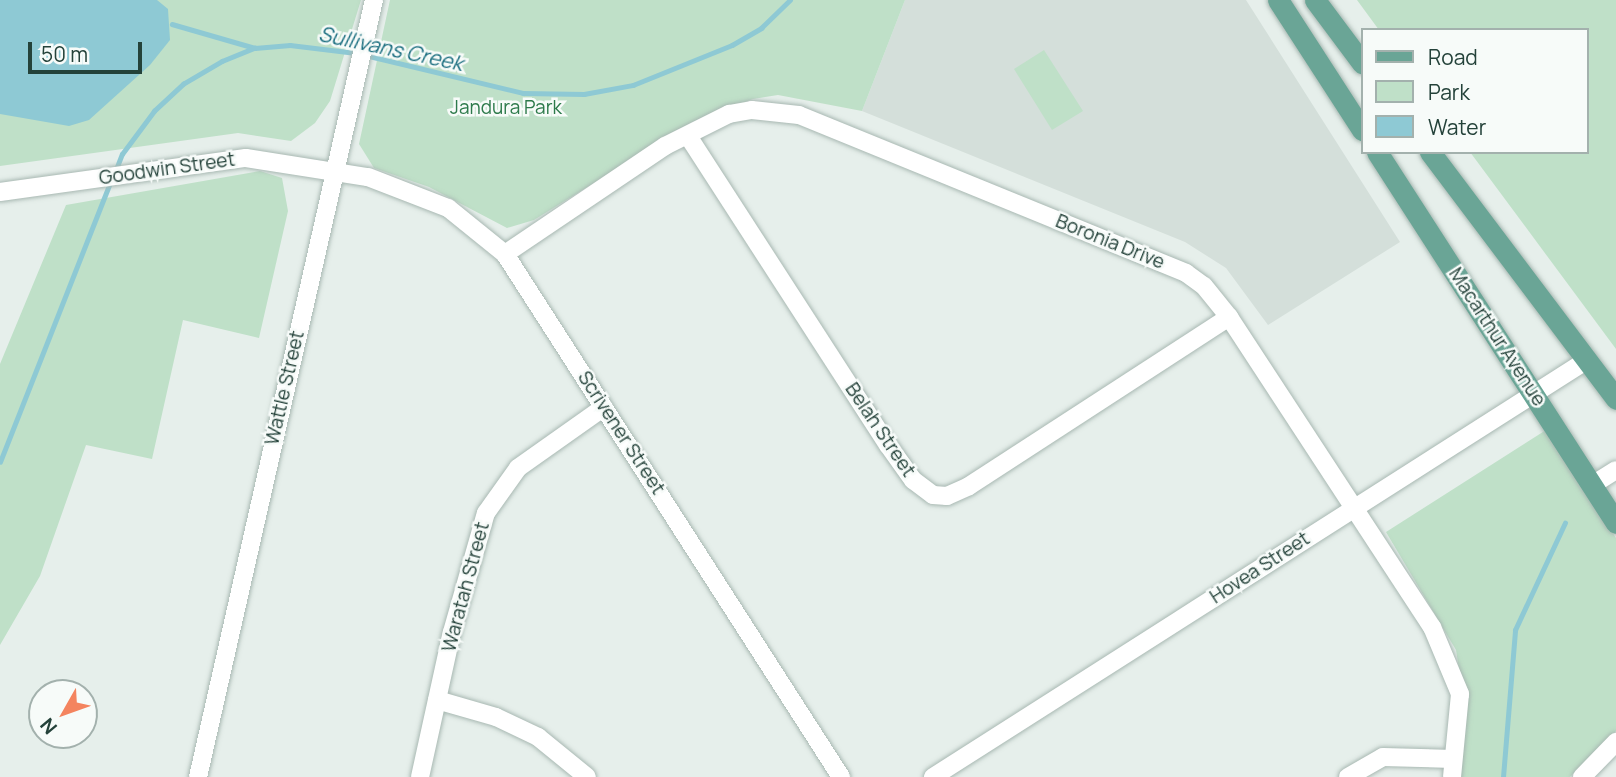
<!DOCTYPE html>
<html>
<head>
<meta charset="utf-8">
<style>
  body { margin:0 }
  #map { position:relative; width:1616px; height:777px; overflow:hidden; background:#e6efeb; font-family:Manrope,sans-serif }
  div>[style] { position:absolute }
  .built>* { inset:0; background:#d4dfda }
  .green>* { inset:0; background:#bfe0c8 }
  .water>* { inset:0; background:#8ec9d4 }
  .stream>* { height:4.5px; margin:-2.25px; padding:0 2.25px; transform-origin:2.25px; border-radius:2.25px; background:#8ec9d4 }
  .roads { filter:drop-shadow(0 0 2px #a8b8b2) drop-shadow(0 0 2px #a8b8b2) }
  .minor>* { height:18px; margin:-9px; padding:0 9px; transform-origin:9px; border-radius:9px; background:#fff }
  .major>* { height:21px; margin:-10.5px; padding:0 10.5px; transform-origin:10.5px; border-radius:10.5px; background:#6aa596 }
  span { translate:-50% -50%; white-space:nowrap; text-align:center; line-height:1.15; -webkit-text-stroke:5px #f7fbf9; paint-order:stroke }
  .park-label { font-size:19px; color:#2d7a4b }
  .street-label { font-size:19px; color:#24423a }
  .water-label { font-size:21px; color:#1c6f80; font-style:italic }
  .legend { position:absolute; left:1361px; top:28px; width:228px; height:126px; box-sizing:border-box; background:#f7fbf9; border:2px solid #a3b1ad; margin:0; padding:9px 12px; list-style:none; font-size:21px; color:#24423a }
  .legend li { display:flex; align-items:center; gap:14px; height:35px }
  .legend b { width:35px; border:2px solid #a3b1ad }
  .north { position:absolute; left:28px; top:679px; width:70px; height:70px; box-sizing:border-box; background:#f7fbf9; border:2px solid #a3b1ad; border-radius:50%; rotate:230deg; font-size:19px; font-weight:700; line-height:28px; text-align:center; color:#24423a }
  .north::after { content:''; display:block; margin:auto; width:24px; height:32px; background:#f4845f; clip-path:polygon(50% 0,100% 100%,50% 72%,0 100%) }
  .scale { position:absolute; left:28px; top:42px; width:114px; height:32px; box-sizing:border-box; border:4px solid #24423a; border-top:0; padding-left:9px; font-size:21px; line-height:24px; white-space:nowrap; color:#24423a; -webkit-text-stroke:5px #f7fbf9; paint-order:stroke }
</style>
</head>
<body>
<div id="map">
  <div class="built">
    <i style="clip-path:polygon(905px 0,1246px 0,1400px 242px,1268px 325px,1226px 268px,1185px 242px,862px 111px)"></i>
  </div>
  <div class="green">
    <i style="clip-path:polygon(0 0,361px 0,330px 101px,315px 123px,291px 141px,238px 133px,0 166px)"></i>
    <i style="clip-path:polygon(390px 0,905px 0,862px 111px,778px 95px,753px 99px,692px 122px,534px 220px,507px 228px,429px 187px,374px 168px,359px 144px)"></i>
    <i style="clip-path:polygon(1357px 0,1616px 0,1616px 349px,1470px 152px,1586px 152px,1586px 30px,1379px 30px)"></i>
    <i style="clip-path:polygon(1044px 50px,1083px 111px,1052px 130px,1014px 69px)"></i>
    <i style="clip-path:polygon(260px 171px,282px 178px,288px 211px,259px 338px,183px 320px,152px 459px,86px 445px,40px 576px,0 645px,0 364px,66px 205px)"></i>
    <i style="clip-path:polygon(1546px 430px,1616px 538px,1616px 731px,1570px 777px,1455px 777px,1463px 694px,1456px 650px,1386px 532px)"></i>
  </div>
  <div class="water">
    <i style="clip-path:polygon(0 0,157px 0,168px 9px,170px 40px,150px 65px,89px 120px,69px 126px,0 114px)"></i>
  </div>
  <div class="stream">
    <i style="left:172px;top:24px;width:86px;rotate:16.1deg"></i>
    <i style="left:365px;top:55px;width:163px;rotate:13.5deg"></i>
    <i style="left:523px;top:93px;width:61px;rotate:0.9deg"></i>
    <i style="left:584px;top:94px;width:50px;rotate:-10.4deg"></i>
    <i style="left:633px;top:85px;width:107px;rotate:-22deg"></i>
    <i style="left:732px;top:45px;width:34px;rotate:-30deg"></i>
    <i style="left:761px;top:28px;width:40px;rotate:-44deg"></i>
    <i style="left:115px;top:172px;width:19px;rotate:-69deg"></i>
    <i style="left:122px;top:154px;width:54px;rotate:-53.3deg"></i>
    <i style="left:154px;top:111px;width:40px;rotate:-43deg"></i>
    <i style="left:183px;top:84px;width:45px;rotate:-30.5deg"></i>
    <i style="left:222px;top:61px;width:35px;rotate:-22deg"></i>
    <i style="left:255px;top:48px;width:35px;rotate:-5deg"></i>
    <i style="left:290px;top:45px;width:66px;rotate:6.9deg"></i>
    <i style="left:0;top:462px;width:303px;rotate:-68.5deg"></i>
    <i style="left:1503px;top:777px;width:147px;rotate:-85.3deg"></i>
    <i style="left:1515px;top:630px;width:118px;rotate:-65deg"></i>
  </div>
  <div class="roads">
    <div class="minor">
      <i style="left:688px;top:136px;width:368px;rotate:57.1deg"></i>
      <i style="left:888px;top:445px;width:43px;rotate:54.5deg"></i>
      <i style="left:913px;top:480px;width:25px;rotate:37deg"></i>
      <i style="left:933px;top:495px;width:14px;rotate:4deg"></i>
      <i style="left:947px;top:496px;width:24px;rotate:-24deg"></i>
      <i style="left:969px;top:486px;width:310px;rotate:-33deg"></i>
      <i style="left:0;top:192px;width:248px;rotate:-7.9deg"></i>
      <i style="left:246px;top:158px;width:123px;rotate:8.9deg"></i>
      <i style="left:368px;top:177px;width:86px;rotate:21.2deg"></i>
      <i style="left:448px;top:208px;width:73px;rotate:38.9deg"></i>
      <i style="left:505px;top:254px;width:622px;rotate:57.28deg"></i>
      <i style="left:505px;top:254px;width:193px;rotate:-34deg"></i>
      <i style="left:665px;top:146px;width:72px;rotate:-26.6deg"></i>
      <i style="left:729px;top:114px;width:23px;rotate:-10deg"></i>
      <i style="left:752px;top:110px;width:47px;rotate:6.1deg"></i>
      <i style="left:799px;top:115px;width:418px;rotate:22.2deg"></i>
      <i style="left:1186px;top:273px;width:22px;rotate:36deg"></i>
      <i style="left:1204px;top:286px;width:40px;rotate:51deg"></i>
      <i style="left:1229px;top:317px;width:371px;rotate:56.8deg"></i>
      <i style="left:1432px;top:627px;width:73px;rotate:67.3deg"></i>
      <i style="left:1460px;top:694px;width:83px;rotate:95.5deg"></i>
      <i style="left:1592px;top:485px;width:28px;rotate:-32deg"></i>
      <i style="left:437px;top:700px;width:61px;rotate:16.1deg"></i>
      <i style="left:496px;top:717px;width:47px;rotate:25.5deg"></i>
      <i style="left:538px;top:737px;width:63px;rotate:39.2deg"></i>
      <i style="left:198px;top:777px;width:797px;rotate:-77.24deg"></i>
      <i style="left:420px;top:777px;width:148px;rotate:-77.6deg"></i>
      <i style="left:452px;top:632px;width:124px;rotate:-74.1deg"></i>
      <i style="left:486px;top:513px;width:55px;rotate:-54.6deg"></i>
      <i style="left:518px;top:468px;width:105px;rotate:-35.3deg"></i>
      <i style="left:933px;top:777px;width:776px;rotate:-32.52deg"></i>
      <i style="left:1348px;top:777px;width:40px;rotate:-29.7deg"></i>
      <i style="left:1383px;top:757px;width:70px;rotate:1.6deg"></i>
      <i style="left:1582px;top:777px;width:49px;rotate:-45.8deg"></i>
    </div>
    <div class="major">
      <i style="left:1278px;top:0;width:155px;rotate:57.1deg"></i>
      <i style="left:1315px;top:0;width:79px;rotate:53.3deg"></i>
      <i style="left:1377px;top:152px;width:441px;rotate:57.2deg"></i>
      <i style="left:1430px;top:152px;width:309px;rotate:53deg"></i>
    </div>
  </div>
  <div class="park-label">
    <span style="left:506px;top:108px">Jandura Park</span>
  </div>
  <div class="street-label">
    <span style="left:167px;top:169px;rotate:-8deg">Goodwin Street</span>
    <span style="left:1110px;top:242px;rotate:22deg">Boronia Drive</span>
    <span style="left:1497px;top:337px;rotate:57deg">Macarthur Avenue</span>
    <span style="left:285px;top:388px;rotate:-77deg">Wattle Street</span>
    <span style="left:880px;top:430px;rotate:56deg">Belah Street</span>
    <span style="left:621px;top:433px;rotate:57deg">Scrivener Street</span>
    <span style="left:1260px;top:568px;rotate:-33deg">Hovea Street</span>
    <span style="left:466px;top:587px;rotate:-75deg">Waratah Street</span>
  </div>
  <div class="water-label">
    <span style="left:391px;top:48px;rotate:12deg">Sullivans Creek</span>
  </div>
  <ul class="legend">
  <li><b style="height:9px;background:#6aa596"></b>Road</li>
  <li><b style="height:19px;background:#bfe0c8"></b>Park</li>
  <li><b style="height:19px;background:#8ec9d4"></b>Water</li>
  </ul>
  <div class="north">N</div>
  <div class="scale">50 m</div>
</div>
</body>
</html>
